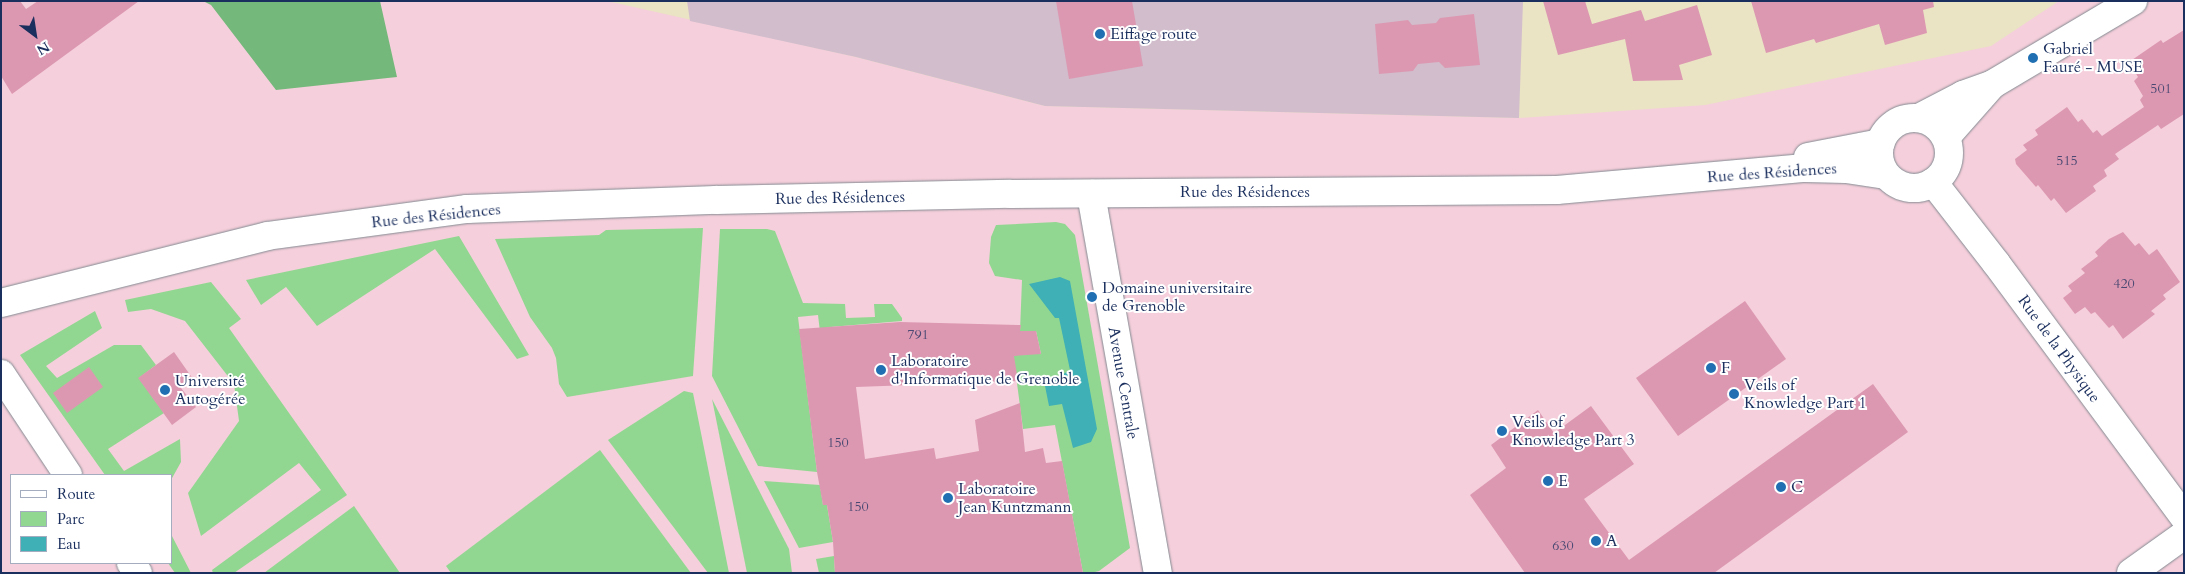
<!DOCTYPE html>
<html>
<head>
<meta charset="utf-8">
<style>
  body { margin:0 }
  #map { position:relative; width:2185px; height:574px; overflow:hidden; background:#eae4c4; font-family:Cardo,serif }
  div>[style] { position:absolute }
  .built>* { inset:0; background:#f5cfdb }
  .industrial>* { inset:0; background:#d1bdcc }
  .green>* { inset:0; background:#92d791 }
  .forest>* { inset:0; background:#75b87b }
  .water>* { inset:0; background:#3eb0b6 }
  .building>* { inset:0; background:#dc98b1 }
  .roads { filter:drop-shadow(0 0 1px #828a91) drop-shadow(0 0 1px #828a91) }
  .minor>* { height:28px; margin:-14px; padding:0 14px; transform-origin:14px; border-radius:14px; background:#fff }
  .minor>.ring { margin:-14px; padding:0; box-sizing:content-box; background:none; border:28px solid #fff; border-radius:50% }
  .dots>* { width:14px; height:14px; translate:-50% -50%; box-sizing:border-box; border:2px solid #fff; border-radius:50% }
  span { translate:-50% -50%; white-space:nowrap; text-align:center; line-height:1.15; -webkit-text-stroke:4px #fff; paint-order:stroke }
  .number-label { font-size:14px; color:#4b4973 }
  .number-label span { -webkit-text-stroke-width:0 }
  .poi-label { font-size:16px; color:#1b2f5e }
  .left { translate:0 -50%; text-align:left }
  .street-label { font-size:16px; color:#1b2f5e }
  .frame { position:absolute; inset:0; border:2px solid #1b2f5e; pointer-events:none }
  .legend { position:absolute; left:10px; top:474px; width:162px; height:90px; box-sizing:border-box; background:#fff; border:1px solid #a4acbf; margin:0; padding:6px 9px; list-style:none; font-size:15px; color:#1b2f5e }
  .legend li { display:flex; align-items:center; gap:10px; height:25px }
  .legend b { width:25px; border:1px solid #a4acbf }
  .north { position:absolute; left:10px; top:10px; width:50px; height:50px; -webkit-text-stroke:4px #fff; paint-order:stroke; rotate:149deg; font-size:14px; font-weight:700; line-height:20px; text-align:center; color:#1b2f5e }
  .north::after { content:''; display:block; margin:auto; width:18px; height:22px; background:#1b2f5e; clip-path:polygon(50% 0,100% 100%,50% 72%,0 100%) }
</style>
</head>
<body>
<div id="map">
  <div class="built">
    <i style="clip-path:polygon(evenodd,1px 1px,607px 1px,856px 57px,1045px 106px,1519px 118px,1705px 105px,1991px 46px,2059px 1px,2184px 1px,2184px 573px,1px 573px,1px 1px,11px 475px,171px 475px,171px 563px,11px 563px,11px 475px)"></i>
  </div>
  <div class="industrial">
    <i style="clip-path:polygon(687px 1px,1523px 1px,1519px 118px,1045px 106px,856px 57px,690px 21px)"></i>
  </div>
  <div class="green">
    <i style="clip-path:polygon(1056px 222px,1065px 224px,1075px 235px,1130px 548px,1099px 571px,1091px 573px,1083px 573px,1055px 425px,1023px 429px,1013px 353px,1041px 354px,1036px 331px,1020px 331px,1022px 280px,995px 276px,989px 263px,991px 237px,996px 225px)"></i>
    <i style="clip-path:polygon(703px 228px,693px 376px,567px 397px,559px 384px,556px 358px,552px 348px,530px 317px,495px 239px,599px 235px,606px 230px)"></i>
    <i style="clip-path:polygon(720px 229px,767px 229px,775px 231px,803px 303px,845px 304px,846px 318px,875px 317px,874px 304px,892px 304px,902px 318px,902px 321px,830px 327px,820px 332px,818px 315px,798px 317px,817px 472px,758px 466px,712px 376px)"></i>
    <i style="clip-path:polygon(459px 236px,529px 355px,517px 359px,435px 249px,317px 326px,286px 287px,261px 305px,246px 280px)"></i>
    <i style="clip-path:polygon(211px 282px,241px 319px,229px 328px,347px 495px,234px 573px,213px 573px,212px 570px,321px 490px,299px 463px,201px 536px,188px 493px,239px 421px,234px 384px,185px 321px,151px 309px,128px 312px,125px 300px)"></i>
    <i style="clip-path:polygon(95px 311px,102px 328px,46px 366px,57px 378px,114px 345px,141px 345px,156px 365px,139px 378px,164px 413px,108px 449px,124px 471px,180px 439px,181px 462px,171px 480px,171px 475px,105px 475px,20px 355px)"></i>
    <i style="clip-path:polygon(684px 391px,693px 393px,729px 573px,708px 573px,608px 440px)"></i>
    <i style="clip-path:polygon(712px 399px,789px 549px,792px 573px,747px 573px)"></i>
    <i style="clip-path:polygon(600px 450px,691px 573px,451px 573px,446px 566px)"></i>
    <i style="clip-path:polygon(764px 481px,820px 485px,823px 505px,827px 505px,833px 542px,799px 548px)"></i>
    <i style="clip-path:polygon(354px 506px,400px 573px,264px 573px)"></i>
    <i style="clip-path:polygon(171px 534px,173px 538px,191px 573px,175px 573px,168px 563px,171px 563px)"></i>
    <i style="clip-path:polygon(834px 556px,835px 573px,819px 573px,816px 559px)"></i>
  </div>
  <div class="forest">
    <i style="clip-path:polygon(203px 1px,380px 1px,397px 77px,276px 90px,211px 5px)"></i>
  </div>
  <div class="water">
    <i style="clip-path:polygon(1060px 277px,1070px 281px,1097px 429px,1091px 442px,1073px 448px,1062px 404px,1049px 406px,1044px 381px,1055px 379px,1070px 370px,1059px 318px,1055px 318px,1029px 284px)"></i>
  </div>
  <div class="building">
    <i style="clip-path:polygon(1px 1px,20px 1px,26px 9px,38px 1px,139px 1px,12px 94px,1px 76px)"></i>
    <i style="clip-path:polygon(1056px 1px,1132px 1px,1143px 66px,1069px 79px)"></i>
    <i style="clip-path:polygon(1543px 1px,1585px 1px,1592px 24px,1641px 10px,1645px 21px,1697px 5px,1712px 55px,1679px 65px,1683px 80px,1633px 81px,1625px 39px,1558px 55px)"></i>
    <i style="clip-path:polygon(1751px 1px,1933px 1px,1934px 7px,1923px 10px,1927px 33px,1885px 45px,1879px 24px,1816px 43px,1814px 39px,1766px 53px)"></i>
    <i style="clip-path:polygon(1474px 14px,1480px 65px,1445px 68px,1439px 62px,1418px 64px,1413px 71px,1379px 74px,1375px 24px,1408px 20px,1412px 25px,1436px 23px,1440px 18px)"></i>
    <i style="clip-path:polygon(2184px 30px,2184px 114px,2161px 129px,2158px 125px,2115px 154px,2119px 159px,2104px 170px,2107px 176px,2093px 186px,2096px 191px,2066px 213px,2054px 198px,2051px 201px,2038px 185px,2036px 187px,2016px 164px,2015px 159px,2027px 150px,2023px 145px,2038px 135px,2035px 130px,2067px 107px,2078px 122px,2082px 119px,2093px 133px,2097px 130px,2102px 136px,2144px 107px,2140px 100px,2143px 96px,2134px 81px,2138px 77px,2129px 62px,2161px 40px,2163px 43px)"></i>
    <i style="clip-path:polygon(2123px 232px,2135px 246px,2139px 243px,2149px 255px,2157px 249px,2180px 282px,2163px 295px,2166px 299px,2151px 311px,2155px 314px,2123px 339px,2113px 325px,2109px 328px,2095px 312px,2091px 314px,2085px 307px,2075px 314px,2063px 298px,2072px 291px,2068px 286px,2085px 273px,2081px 269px,2098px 256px,2095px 252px,2109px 239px)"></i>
    <i style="clip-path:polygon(1745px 301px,1786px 359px,1678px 436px,1636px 378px)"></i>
    <i style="clip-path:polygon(900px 322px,1021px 325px,1020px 331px,1036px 331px,1041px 354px,1014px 356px,1018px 381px,856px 387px,865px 459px,934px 448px,936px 459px,979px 451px,975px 420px,1020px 403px,1025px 452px,1043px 448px,1046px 463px,1062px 461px,1083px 573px,835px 573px,833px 542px,827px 505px,823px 505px,817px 472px,799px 329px)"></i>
    <i style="clip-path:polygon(174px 352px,193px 379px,181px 388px,196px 407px,172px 425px,138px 378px)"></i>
    <i style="clip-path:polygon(89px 367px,103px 387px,67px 413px,53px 393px)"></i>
    <i style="clip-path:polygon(1873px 384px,1908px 432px,1714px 573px,1525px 573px,1470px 495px,1506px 468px,1491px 445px,1538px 410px,1554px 433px,1591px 406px,1634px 464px,1584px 499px,1629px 560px)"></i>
  </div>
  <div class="roads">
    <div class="minor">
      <i class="ring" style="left:1879px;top:118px;width:42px;height:42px"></i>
      <i style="left:1919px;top:118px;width:50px;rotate:-27.6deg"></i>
      <i style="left:1963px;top:95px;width:32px;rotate:-20deg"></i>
      <i style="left:1993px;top:84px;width:163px;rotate:-30.7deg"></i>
      <i style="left:1946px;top:137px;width:68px;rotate:-48.6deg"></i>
      <i style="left:1808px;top:157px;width:74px;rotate:-10.9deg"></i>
      <i style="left:1933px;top:182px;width:103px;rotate:52.1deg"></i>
      <i style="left:1996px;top:263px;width:316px;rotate:53.5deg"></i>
      <i style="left:1091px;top:194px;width:385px;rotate:80deg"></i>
      <i style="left:1px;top:303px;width:274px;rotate:-14.1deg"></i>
      <i style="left:267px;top:236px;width:202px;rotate:-7.7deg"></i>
      <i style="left:467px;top:209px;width:249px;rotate:-2.1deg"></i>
      <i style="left:716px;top:200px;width:294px;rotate:-1.2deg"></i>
      <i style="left:1010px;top:194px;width:547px;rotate:-0.42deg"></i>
      <i style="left:1557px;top:190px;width:249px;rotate:-5.1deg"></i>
      <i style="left:1805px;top:168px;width:41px;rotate:1.4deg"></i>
      <i style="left:1846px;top:169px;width:40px;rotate:8.5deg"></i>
      <i style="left:1px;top:374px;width:121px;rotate:56.4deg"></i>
      <i style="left:131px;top:563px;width:12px;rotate:55deg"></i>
      <i style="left:2131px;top:573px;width:65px;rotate:-35.6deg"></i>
    </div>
  </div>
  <div class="dots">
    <i style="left:1100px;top:34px;background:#1f6fb2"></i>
    <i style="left:2033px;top:58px;background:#1f6fb2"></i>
    <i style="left:1092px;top:297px;background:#1f6fb2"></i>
    <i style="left:1711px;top:368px;background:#1f6fb2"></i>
    <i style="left:881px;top:370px;background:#1f6fb2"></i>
    <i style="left:165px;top:390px;background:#1f6fb2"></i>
    <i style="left:1734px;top:394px;background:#1f6fb2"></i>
    <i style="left:1502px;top:431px;background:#1f6fb2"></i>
    <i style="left:1548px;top:481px;background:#1f6fb2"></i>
    <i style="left:1781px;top:487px;background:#1f6fb2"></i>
    <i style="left:948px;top:498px;background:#1f6fb2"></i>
    <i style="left:1596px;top:541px;background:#1f6fb2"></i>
  </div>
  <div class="number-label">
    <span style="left:2161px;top:89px">501</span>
    <span style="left:2067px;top:161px">515</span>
    <span style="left:2124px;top:284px">420</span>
    <span style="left:918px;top:335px">791</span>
    <span style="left:838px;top:443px">150</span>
    <span style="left:858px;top:507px">150</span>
    <span style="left:1563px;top:546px">630</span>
  </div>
  <div class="poi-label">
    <span class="left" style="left:1110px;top:34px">Eiffage route</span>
    <span class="left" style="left:2043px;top:58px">Gabriel<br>Fauré - MUSE</span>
    <span class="left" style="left:1102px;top:297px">Domaine universitaire<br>de Grenoble</span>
    <span class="left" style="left:891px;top:370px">Laboratoire<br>d'Informatique de Grenoble</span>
    <span class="left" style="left:1721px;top:368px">F</span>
    <span class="left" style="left:175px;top:390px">Université<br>Autogérée</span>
    <span class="left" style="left:1744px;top:394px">Veils of<br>Knowledge Part 1</span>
    <span class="left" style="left:1512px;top:431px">Veils of<br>Knowledge Part 3</span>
    <span class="left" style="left:1558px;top:481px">E</span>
    <span class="left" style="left:1791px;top:487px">C</span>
    <span class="left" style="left:958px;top:498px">Laboratoire<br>Jean Kuntzmann</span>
    <span class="left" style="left:1606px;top:541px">A</span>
  </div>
  <div class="street-label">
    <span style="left:1772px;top:173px;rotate:-4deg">Rue des Résidences</span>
    <span style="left:1245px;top:192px">Rue des Résidences</span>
    <span style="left:840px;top:198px;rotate:-1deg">Rue des Résidences</span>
    <span style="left:436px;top:216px;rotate:-6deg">Rue des Résidences</span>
    <span style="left:2059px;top:349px;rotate:54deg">Rue de la Physique</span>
    <span style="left:1123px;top:383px;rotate:80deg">Avenue Centrale</span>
  </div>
  <div class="frame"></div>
  <ul class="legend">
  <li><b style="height:6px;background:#fff"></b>Route</li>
  <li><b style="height:14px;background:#92d791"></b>Parc</li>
  <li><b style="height:14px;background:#3eb0b6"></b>Eau</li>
  </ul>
  <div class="north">N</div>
</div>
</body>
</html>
